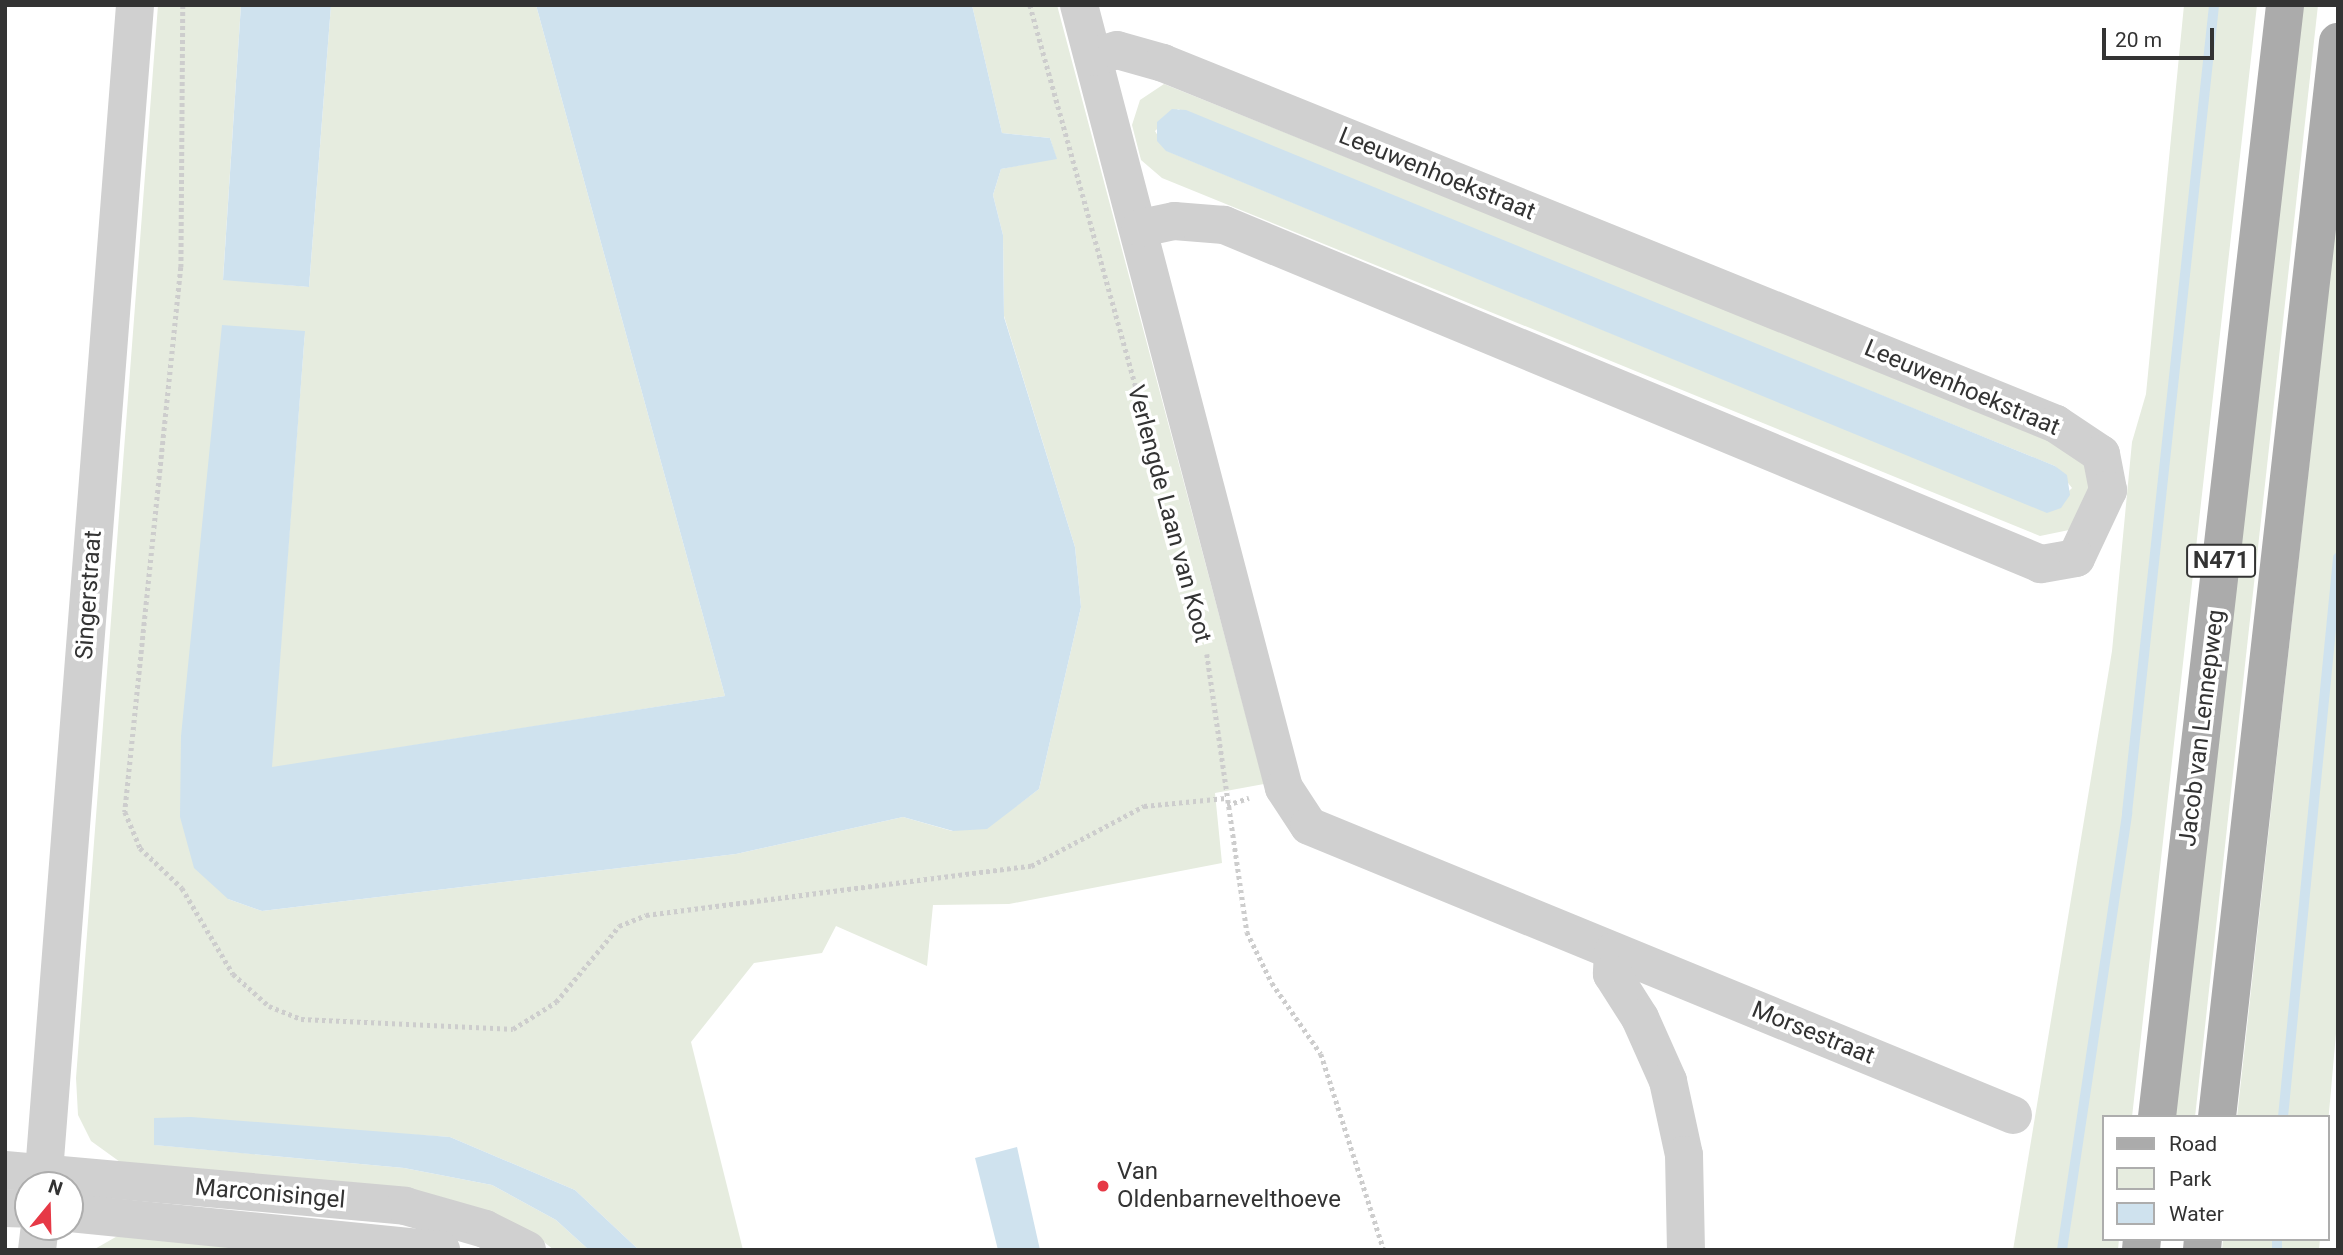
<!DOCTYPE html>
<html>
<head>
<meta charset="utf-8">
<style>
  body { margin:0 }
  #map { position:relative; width:2343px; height:1255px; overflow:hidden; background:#fff; font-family:Roboto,sans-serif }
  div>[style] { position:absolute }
  .green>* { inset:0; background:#e6ecdf }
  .water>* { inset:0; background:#cfe2ee }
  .stream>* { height:10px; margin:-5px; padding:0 5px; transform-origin:5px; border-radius:5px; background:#cfe2ee }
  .path>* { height:4.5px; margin-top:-2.25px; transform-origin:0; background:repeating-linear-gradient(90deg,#cdcdcd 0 3.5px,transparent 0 7px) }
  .minor>* { height:38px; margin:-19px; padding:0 19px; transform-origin:19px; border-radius:19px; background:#d0d0d0 }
  .major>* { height:38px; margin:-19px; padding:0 19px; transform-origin:19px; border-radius:19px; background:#ababab }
  .dots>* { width:19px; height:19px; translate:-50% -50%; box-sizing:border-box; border:4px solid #fff; border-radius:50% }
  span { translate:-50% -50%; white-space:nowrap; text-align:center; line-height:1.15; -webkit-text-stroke:7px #fff; paint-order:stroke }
  .shield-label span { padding:2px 5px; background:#fff; border:2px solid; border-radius:5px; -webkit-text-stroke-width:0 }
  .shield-label { font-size:23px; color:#333; font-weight:700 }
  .street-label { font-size:24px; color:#333 }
  .poi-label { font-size:24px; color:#333 }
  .left { translate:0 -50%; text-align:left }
  .frame { position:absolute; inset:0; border:7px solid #333; pointer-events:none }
  .legend { position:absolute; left:2102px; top:1115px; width:228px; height:126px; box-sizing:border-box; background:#fff; border:2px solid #adadad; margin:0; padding:9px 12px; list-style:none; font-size:21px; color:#333 }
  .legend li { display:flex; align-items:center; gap:14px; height:35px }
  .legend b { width:35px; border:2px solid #adadad }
  .north { position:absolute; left:14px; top:1171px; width:70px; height:70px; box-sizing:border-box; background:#fff; border:2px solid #adadad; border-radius:50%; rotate:19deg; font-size:19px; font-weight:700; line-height:28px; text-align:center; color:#333 }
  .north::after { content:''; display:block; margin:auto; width:24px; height:32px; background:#e63946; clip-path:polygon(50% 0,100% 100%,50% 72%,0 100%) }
  .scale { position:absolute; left:2102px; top:28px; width:112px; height:32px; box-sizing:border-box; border:4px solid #333; border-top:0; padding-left:9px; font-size:21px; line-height:24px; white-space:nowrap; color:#333; -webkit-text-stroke:5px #fff; paint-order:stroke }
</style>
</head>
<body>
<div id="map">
  <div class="green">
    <i style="clip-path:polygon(158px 5px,241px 5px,223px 279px,309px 287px,331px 5px,536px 5px,725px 696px,271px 768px,305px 331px,228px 899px,262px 911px,736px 854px,903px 817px,952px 831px,1015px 807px,1039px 789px,1081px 607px,1075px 547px,1004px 316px,1003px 235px,993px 195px,1001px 169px,1056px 158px,1050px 138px,1002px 133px,972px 5px,1057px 5px,1264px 784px,1215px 793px,1222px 863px,1009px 904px,933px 905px,927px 966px,836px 926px,822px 953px,754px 963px,691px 1042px,743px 1250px,639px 1250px,575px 1190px,450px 1137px,154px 1119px,155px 1145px,404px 1168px,492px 1185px,556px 1220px,589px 1250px,554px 1250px,540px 1239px,127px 1167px,91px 1141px,78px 1115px,76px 1078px)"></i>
    <i style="clip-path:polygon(2184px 5px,2257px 5px,2132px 1117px,2103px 1117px,2103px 1239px,2119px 1239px,2118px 1250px,2013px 1250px,2112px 651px,2132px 442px,2146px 394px)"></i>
    <i style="clip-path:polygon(2299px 5px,2318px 5px,2195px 1117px,2175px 1117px)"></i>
    <i style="clip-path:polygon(evenodd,1164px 84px,2078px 451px,2093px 486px,2069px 530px,2040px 536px,1162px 178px,1141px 160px,1132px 125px,1140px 100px,1164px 84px,1178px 109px,2055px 466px,2072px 488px,2047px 512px,1167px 151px,1155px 131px,1178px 109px)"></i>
    <i style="clip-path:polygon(2338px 204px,2338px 1011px,2327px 1135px,2327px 1117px,2237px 1117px)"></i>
    <i style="clip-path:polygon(121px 1234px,379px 1250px,93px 1250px)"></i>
    <i style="clip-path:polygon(2223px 1239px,2320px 1239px,2319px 1250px,2222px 1250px)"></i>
  </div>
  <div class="water">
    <i style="clip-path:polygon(241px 5px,331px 5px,309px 287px,223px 280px)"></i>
    <i style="clip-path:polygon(536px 5px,972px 5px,1002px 133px,1050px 138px,1057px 159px,1001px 169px,993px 195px,1003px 235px,1004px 317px,1075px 547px,1081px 607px,1039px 789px,987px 829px,953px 831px,903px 817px,736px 854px,262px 911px,228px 899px,194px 868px,180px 817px,181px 736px,222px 325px,305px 331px,272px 767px,725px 696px)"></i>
    <i style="clip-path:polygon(1186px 110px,2055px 466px,2067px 475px,2070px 495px,2061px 508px,2047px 513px,1166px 151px,1157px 141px,1157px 122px,1172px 109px)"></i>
    <i style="clip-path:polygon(191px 1117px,450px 1137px,575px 1190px,639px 1250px,589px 1250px,556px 1220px,492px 1185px,404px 1168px,154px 1145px,154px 1118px)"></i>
    <i style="clip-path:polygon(1017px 1147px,1040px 1250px,998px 1250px,975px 1158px)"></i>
  </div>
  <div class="stream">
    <i style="left:2283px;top:1117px;width:562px;rotate:-84.38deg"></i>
    <i style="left:2062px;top:1250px;width:442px;rotate:-81.5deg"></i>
    <i style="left:2127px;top:813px;width:813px;rotate:-83.85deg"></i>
    <i style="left:2277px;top:1250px;width:11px;rotate:-90deg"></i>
  </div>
  <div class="path">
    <i style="left:183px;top:5px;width:262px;rotate:90.4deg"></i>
    <i style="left:181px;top:267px;width:548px;rotate:95.87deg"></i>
    <i style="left:125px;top:812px;width:39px;rotate:67deg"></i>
    <i style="left:140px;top:848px;width:58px;rotate:43.6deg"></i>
    <i style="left:182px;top:888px;width:100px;rotate:59.3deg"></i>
    <i style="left:233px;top:974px;width:48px;rotate:41.6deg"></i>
    <i style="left:269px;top:1006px;width:35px;rotate:22deg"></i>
    <i style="left:301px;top:1019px;width:212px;rotate:2.7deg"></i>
    <i style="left:513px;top:1029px;width:51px;rotate:-32.1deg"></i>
    <i style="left:556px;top:1002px;width:99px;rotate:-50.3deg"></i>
    <i style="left:619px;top:926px;width:29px;rotate:-22deg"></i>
    <i style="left:646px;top:915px;width:388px;rotate:-7.3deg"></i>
    <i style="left:1031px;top:866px;width:128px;rotate:-28deg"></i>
    <i style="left:1144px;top:806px;width:82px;rotate:-5.6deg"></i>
    <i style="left:1030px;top:5px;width:423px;rotate:74.5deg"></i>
    <i style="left:1207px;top:654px;width:281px;rotate:81.8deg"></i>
    <i style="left:1247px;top:932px;width:57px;rotate:63.9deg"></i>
    <i style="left:1272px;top:983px;width:86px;rotate:55.4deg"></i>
    <i style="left:1321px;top:1054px;width:206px;rotate:72.2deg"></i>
    <i style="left:1227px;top:805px;width:23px;rotate:-18deg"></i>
  </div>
  <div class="minor">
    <i style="left:1079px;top:5px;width:809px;rotate:75.33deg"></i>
    <i style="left:1284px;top:788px;width:45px;rotate:56.7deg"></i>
    <i style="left:1309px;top:826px;width:761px;rotate:22.32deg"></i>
    <i style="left:1093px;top:57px;width:25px;rotate:-16deg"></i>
    <i style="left:1117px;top:50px;width:48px;rotate:15.8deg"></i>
    <i style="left:1163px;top:63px;width:963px;rotate:22.01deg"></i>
    <i style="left:2056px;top:424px;width:54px;rotate:33.7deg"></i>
    <i style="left:2101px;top:454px;width:37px;rotate:79deg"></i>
    <i style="left:2108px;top:490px;width:75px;rotate:115.2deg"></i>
    <i style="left:2076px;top:558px;width:36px;rotate:170deg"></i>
    <i style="left:2041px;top:564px;width:885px;rotate:-157.46deg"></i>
    <i style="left:1224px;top:225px;width:50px;rotate:-175.4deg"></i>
    <i style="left:1174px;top:221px;width:34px;rotate:168deg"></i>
    <i style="left:1613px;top:952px;width:22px;rotate:93deg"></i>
    <i style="left:1612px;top:974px;width:52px;rotate:57.5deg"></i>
    <i style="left:1640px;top:1018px;width:69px;rotate:66deg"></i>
    <i style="left:1668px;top:1081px;width:76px;rotate:77.8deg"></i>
    <i style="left:1684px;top:1155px;width:95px;rotate:88.8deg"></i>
    <i style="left:5px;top:1170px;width:402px;rotate:5.1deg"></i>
    <i style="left:405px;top:1206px;width:83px;rotate:16deg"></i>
    <i style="left:485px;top:1229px;width:47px;rotate:26.6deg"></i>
    <i style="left:43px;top:1185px;width:1184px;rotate:-85.54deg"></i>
    <i style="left:5px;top:1208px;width:23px;rotate:2deg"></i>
    <i style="left:70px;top:1213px;width:373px;rotate:5.7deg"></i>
    <i style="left:37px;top:1250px;width:23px;rotate:-83deg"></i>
  </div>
  <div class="major">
    <i style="left:2157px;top:1117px;width:1119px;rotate:-83.43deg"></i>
    <i style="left:2217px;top:1117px;width:1082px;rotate:-83.58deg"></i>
    <i style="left:2141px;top:1250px;width:11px;rotate:-85deg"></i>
    <i style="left:2202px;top:1250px;width:11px;rotate:-85deg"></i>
  </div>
  <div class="dots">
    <i style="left:1103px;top:1186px;background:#e63946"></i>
  </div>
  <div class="shield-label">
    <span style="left:2221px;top:561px">N471</span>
  </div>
  <div class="street-label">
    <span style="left:1437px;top:174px;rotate:22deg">Leeuwenhoekstraat</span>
    <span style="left:1962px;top:388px;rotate:23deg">Leeuwenhoekstraat</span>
    <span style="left:1169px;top:514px;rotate:75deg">Verlengde Laan van Koot</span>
    <span style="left:89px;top:595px;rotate:-86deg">Singerstraat</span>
    <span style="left:2202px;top:728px;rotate:-83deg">Jacob van Lennepweg</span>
    <span style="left:1813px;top:1033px;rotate:22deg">Morsestraat</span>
    <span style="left:270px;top:1194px;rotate:5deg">Marconisingel</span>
  </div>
  <div class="poi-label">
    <span class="left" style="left:1117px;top:1186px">Van<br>Oldenbarnevelthoeve</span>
  </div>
  <div class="frame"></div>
  <ul class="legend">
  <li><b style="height:9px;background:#ababab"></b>Road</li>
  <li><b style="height:19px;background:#e6ecdf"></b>Park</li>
  <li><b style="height:19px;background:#cfe2ee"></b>Water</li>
  </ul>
  <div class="north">N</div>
  <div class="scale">20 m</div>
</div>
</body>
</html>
